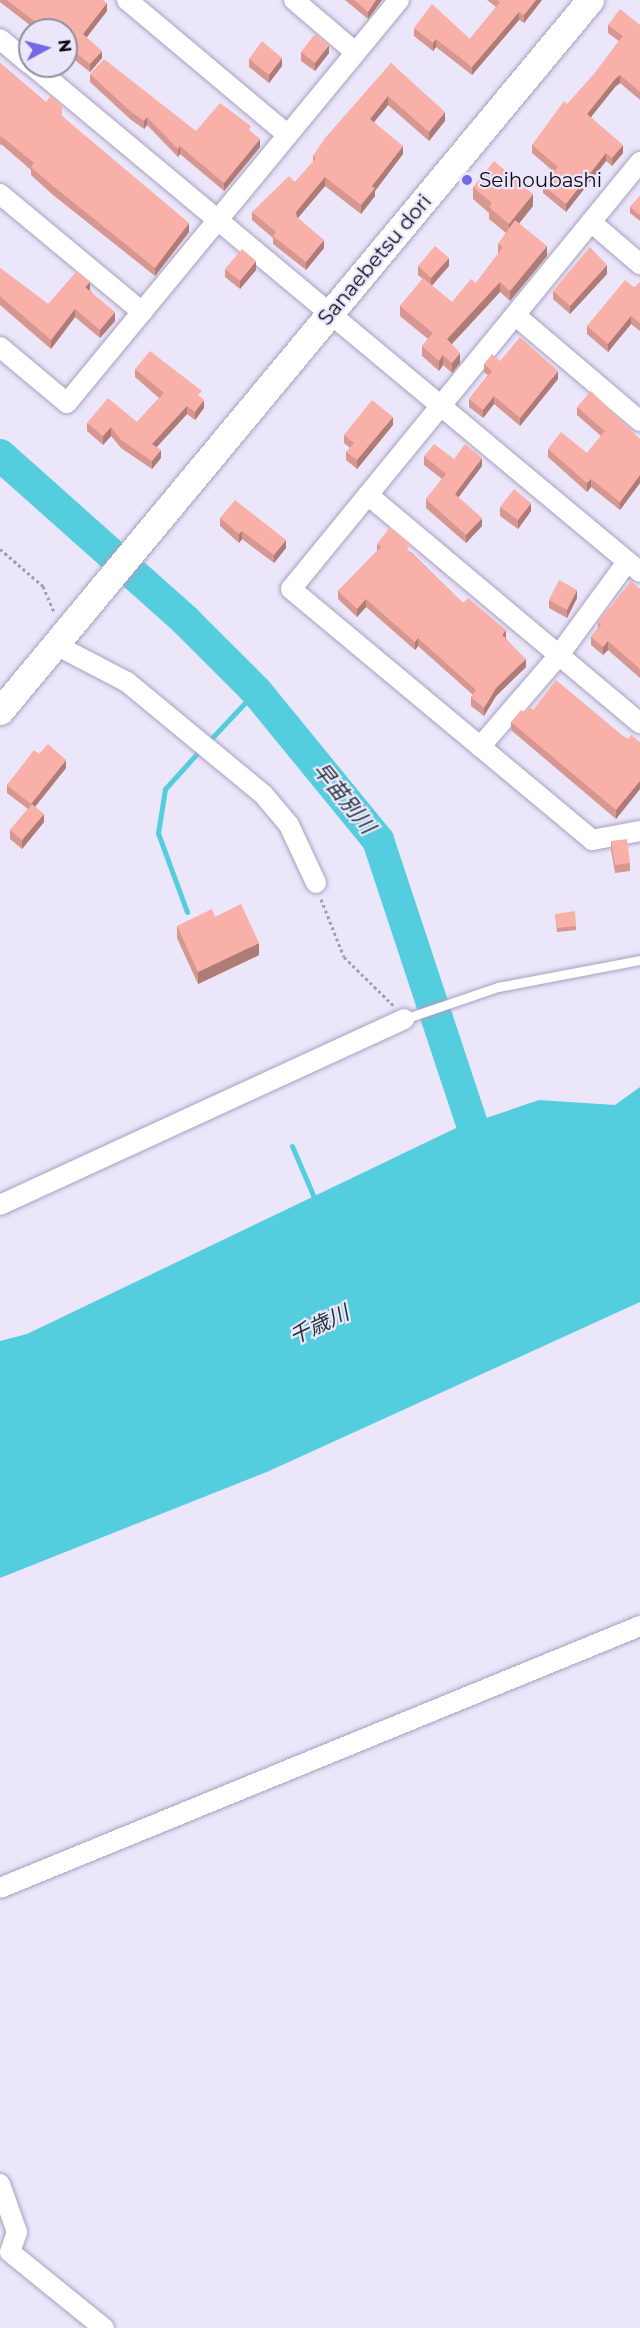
<!DOCTYPE html>
<html>
<head>
<meta charset="utf-8">
<style>
  body { margin:0 }
  #map { position:relative; width:640px; height:2328px; overflow:hidden; background:#ebe6fa; font-family:Montserrat,"Noto Sans JP",sans-serif }
  div>[style] { position:absolute }
  .water>* { inset:0; background:#54cdde }
  .stream>* { height:5px; margin:-2.5px; padding:0 2.5px; transform-origin:2.5px; border-radius:2.5px; background:#54cdde }
  .river>* { height:32px; margin:-16px; padding:0 16px; transform-origin:16px; border-radius:16px; background:#54cdde }
  .path>* { height:3px; margin-top:-1.5px; transform-origin:0; background:repeating-linear-gradient(90deg,#a39eaf 0 3px,transparent 0 6px) }
  .roads { filter:drop-shadow(0 0 2px #a9a0c0) drop-shadow(0 0 2px #a9a0c0) }
  .lane>* { height:9px; margin:-4.5px; padding:0 4.5px; transform-origin:4.5px; border-radius:4.5px; background:#fff }
  .street>* { height:20px; margin:-10px; padding:0 10px; transform-origin:10px; border-radius:10px; background:#fff }
  .secondary>* { height:27px; margin:-13.5px; padding:0 13.5px; transform-origin:13.5px; border-radius:13.5px; background:#fff }
  .wall>* { inset:0; background:#d69790 }
  .shaded-wall>* { inset:0; background:#ae7b76 }
  .building>* { inset:0; background:#f9b0a8 }
  .dots>* { width:16px; height:16px; translate:-50% -50%; box-sizing:border-box; border:3px solid #ebe6fa; border-radius:50% }
  span { translate:-50% -50%; white-space:nowrap; text-align:center; line-height:1.15; -webkit-text-stroke:4.5px #ebe6fa; paint-order:stroke }
  .poi-label { font-size:20px; color:#0e0b16 }
  .left { translate:0 -50%; text-align:left }
  .street-label { font-size:20px; color:#0e0b16 }
  .water-label { font-size:21px; color:#1e3437; font-style:italic }
  .north { position:absolute; left:18px; top:18px; width:60px; height:60px; box-sizing:border-box; background:#ebe6fa; border:2px solid #938e9f; border-radius:50%; rotate:83deg; font-size:16px; font-weight:700; line-height:24px; text-align:center; color:#0e0b16 }
  .north::after { content:''; display:block; margin:auto; width:21px; height:27px; background:#7469e4; clip-path:polygon(50% 0,100% 100%,50% 72%,0 100%) }
</style>
</head>
<body>
<div id="map">
  <div class="water">
    <i style="clip-path:polygon(640px 1087px,640px 1302px,269px 1471px,0 1578px,0 1341px,27px 1334px,454px 1129px,539px 1100px,615px 1105px)"></i>
  </div>
  <div class="stream">
    <i style="left:208px;top:742px;width:70px;rotate:-46.7deg"></i>
    <i style="left:187px;top:912px;width:84px;rotate:-110.2deg"></i>
    <i style="left:158px;top:833px;width:45px;rotate:-81deg"></i>
    <i style="left:165px;top:789px;width:54px;rotate:-48deg"></i>
    <i style="left:292px;top:1146px;width:61px;rotate:66.8deg"></i>
  </div>
  <div class="river">
    <i style="left:0;top:455px;width:249px;rotate:41.7deg"></i>
    <i style="left:186px;top:621px;width:99px;rotate:45deg"></i>
    <i style="left:256px;top:691px;width:193px;rotate:50.7deg"></i>
    <i style="left:378px;top:840px;width:340px;rotate:71.7deg"></i>
  </div>
  <div class="path">
    <i style="left:0;top:549px;width:57px;rotate:40.7deg"></i>
    <i style="left:43px;top:586px;width:28px;rotate:67deg"></i>
    <i style="left:321px;top:899px;width:62px;rotate:68.4deg"></i>
    <i style="left:344px;top:957px;width:69px;rotate:44.4deg"></i>
  </div>
  <div class="roads">
    <div class="lane">
      <i style="left:404px;top:1019px;width:99px;rotate:-18.8deg"></i>
      <i style="left:498px;top:987px;width:145px;rotate:-10.8deg"></i>
    </div>
    <div class="street">
      <i style="left:127px;top:0;width:210px;rotate:40deg"></i>
      <i style="left:294px;top:0;width:80px;rotate:40.4deg"></i>
      <i style="left:0;top:39px;width:39px;rotate:40deg"></i>
      <i style="left:33px;top:66px;width:790px;rotate:39.81deg"></i>
      <i style="left:640px;top:162px;width:551px;rotate:129.26deg"></i>
      <i style="left:291px;top:589px;width:392px;rotate:39.8deg"></i>
      <i style="left:592px;top:840px;width:49px;rotate:-10.6deg"></i>
      <i style="left:0;top:194px;width:185px;rotate:39.7deg"></i>
      <i style="left:591px;top:222px;width:65px;rotate:40.6deg"></i>
      <i style="left:515px;top:315px;width:164px;rotate:40.3deg"></i>
      <i style="left:0;top:347px;width:87px;rotate:39.9deg"></i>
      <i style="left:67px;top:403px;width:522px;rotate:-50.52deg"></i>
      <i style="left:368px;top:495px;width:355px;rotate:40deg"></i>
      <i style="left:56px;top:645px;width:80px;rotate:27.5deg"></i>
      <i style="left:127px;top:682px;width:176px;rotate:39.5deg"></i>
      <i style="left:263px;top:794px;width:40px;rotate:50deg"></i>
      <i style="left:289px;top:825px;width:64px;rotate:65deg"></i>
      <i style="left:480px;top:747px;width:121px;rotate:-49.3deg"></i>
      <i style="left:559px;top:655px;width:115px;rotate:-53.8deg"></i>
      <i style="left:0;top:1205px;width:445px;rotate:-24.7deg"></i>
      <i style="left:0;top:1888px;width:692px;rotate:-22.26deg"></i>
      <i style="left:0;top:2184px;width:51px;rotate:70.5deg"></i>
      <i style="left:17px;top:2232px;width:21px;rotate:109deg"></i>
      <i style="left:10px;top:2252px;width:121px;rotate:39deg"></i>
    </div>
    <div class="secondary">
      <i style="left:0;top:711px;width:924px;rotate:-50.31deg"></i>
    </div>
  </div>
  <div class="wall">
    <i style="clip-path:polygon(0 0,103px 0,107px 11px,86px 38px,102px 58px,90px 72px,66px 53px,66px 30px,36px 30px,0 2px)"></i>
    <i style="clip-path:polygon(345px 0,382px 0,368px 19px)"></i>
    <i style="clip-path:polygon(487px 0,542px 0,524px 23px,519px 20px,472px 75px,436px 47px,433px 51px,414px 36px,414px 28px,470px 39px,496px 7px)"></i>
    <i style="clip-path:polygon(608px 25px,640px 25px,640px 100px,620px 83px,615px 87px,591px 117px,623px 153px,612px 166px,606px 161px,566px 212px,543px 193px,543px 185px,554px 172px,532px 153px,532px 145px,595px 73px,619px 41px,608px 33px)"></i>
    <i style="clip-path:polygon(301px 52px,329px 53px,315px 71px,301px 61px)"></i>
    <i style="clip-path:polygon(249px 59px,282px 66px,269px 83px,249px 67px)"></i>
    <i style="clip-path:polygon(0 63px,62px 116px,189px 232px,155px 276px,53px 195px,31px 175px,31px 170px,1px 144px,0 146px)"></i>
    <i style="clip-path:polygon(391px 63px,445px 121px,429px 141px,388px 105px,374px 122px,403px 154px,375px 191px,375px 196px,361px 214px,325px 186px,298px 218px,324px 248px,306px 270px,273px 244px,273px 238px,252px 220px,252px 212px,295px 182px,313px 162px,313px 156px)"></i>
    <i style="clip-path:polygon(90px 74px,196px 131px,251px 132px,260px 147px,224px 191px,180px 154px,178px 157px,147px 125px,144px 129px,130px 119px,90px 82px)"></i>
    <i style="clip-path:polygon(473px 187px,533px 206px,519px 223px,547px 256px,510px 301px,500px 292px,452px 344px,460px 363px,452px 373px,443px 365px,439px 371px,422px 356px,422px 346px,428px 339px,400px 316px,400px 306px,423px 279px,418px 275px,418px 266px,449px 266px,432px 286px,452px 302px,476px 283px,498px 254px,498px 244px,506px 233px,489px 219px,489px 213px,473px 199px)"></i>
    <i style="clip-path:polygon(640px 196px,640px 221px,630px 213px,630px 207px)"></i>
    <i style="clip-path:polygon(0 268px,48px 304px,90px 290px,115px 321px,100px 338px,75px 317px,51px 349px,0 305px)"></i>
    <i style="clip-path:polygon(225px 269px,256px 270px,240px 289px,225px 277px)"></i>
    <i style="clip-path:polygon(607px 274px,570px 314px,553px 299px,553px 291px)"></i>
    <i style="clip-path:polygon(640px 283px,640px 331px,631px 324px,608px 352px,587px 334px,587px 326px)"></i>
    <i style="clip-path:polygon(500px 361px,558px 379px,520px 426px,494px 404px,483px 418px,469px 407px,469px 399px,488px 375px,484px 372px,484px 364px)"></i>
    <i style="clip-path:polygon(135px 369px,202px 398px,204px 408px,195px 420px,187px 414px,157px 447px,161px 458px,152px 469px,121px 448px,111px 436px,103px 445px,87px 431px,87px 423px,137px 422px,159px 398px,135px 377px)"></i>
    <i style="clip-path:polygon(577px 407px,640px 439px,640px 483px,620px 510px,591px 487px,587px 492px,548px 457px,548px 449px,587px 453px,601px 436px,577px 415px)"></i>
    <i style="clip-path:polygon(393px 425px,357px 469px,346px 460px,346px 452px,350px 448px,344px 443px,344px 435px)"></i>
    <i style="clip-path:polygon(424px 456px,454px 459px,482px 466px,458px 497px,482px 526px,466px 543px,426px 508px,426px 499px,442px 479px,424px 465px)"></i>
    <i style="clip-path:polygon(500px 507px,531px 511px,518px 529px,500px 516px)"></i>
    <i style="clip-path:polygon(220px 518px,286px 548px,274px 563px,242px 539px,239px 543px,220px 526px)"></i>
    <i style="clip-path:polygon(377px 544px,411px 552px,463px 603px,506px 638px,526px 667px,496px 696px,484px 716px,471px 706px,471px 697px,473px 695px,418px 646px,415px 650px,366px 607px,357px 617px,338px 599px,338px 591px,377px 551px)"></i>
    <i style="clip-path:polygon(640px 589px,640px 678px,608px 650px,603px 655px,591px 645px,591px 637px,598px 628px,598px 622px)"></i>
    <i style="clip-path:polygon(577px 598px,567px 618px,549px 608px,549px 600px)"></i>
    <i style="clip-path:polygon(524px 712px,623px 736px,628px 739px,640px 742px,640px 789px,616px 819px,511px 730px,511px 722px)"></i>
    <i style="clip-path:polygon(39px 754px,66px 768px,35px 806px,44px 822px,22px 849px,10px 839px,10px 830px,28px 809px,7px 793px,7px 785px)"></i>
    <i style="clip-path:polygon(611px 841px,630px 863px,630px 871px,615px 873px,611px 849px)"></i>
    <i style="clip-path:polygon(555px 914px,576px 926px,576px 930px,557px 932px)"></i>
    <i style="clip-path:polygon(215px 917px,259px 955px,198px 984px,177px 938px,177px 926px)"></i>
  </div>
  <div class="shaded-wall">
    <i style="clip-path:polygon(376px 0,382px 0,368px 19px,368px 12px)"></i>
    <i style="clip-path:polygon(536px 0,542px 0,524px 23px,524px 15px)"></i>
    <i style="clip-path:polygon(107px 3px,107px 11px,83px 42px,83px 34px)"></i>
    <i style="clip-path:polygon(519px 12px,519px 20px,472px 75px,472px 67px)"></i>
    <i style="clip-path:polygon(436px 39px,436px 47px,433px 51px,433px 43px)"></i>
    <i style="clip-path:polygon(329px 45px,329px 53px,315px 71px,315px 63px)"></i>
    <i style="clip-path:polygon(102px 51px,102px 58px,90px 72px,90px 64px)"></i>
    <i style="clip-path:polygon(282px 58px,282px 66px,269px 83px,269px 75px)"></i>
    <i style="clip-path:polygon(620px 75px,620px 83px,615px 87px,587px 122px,587px 114px,615px 79px)"></i>
    <i style="clip-path:polygon(388px 96px,388px 105px,370px 127px,370px 119px)"></i>
    <i style="clip-path:polygon(445px 112px,445px 121px,429px 141px,429px 132px)"></i>
    <i style="clip-path:polygon(147px 117px,147px 125px,144px 129px,144px 121px)"></i>
    <i style="clip-path:polygon(260px 139px,260px 147px,224px 191px,224px 183px)"></i>
    <i style="clip-path:polygon(623px 145px,623px 153px,612px 166px,612px 158px)"></i>
    <i style="clip-path:polygon(180px 146px,180px 154px,178px 157px,178px 149px)"></i>
    <i style="clip-path:polygon(403px 146px,403px 154px,375px 191px,375px 196px,361px 214px,361px 205px,372px 186px)"></i>
    <i style="clip-path:polygon(606px 153px,606px 161px,566px 212px,566px 204px)"></i>
    <i style="clip-path:polygon(325px 177px,325px 186px,296px 220px,296px 212px)"></i>
    <i style="clip-path:polygon(533px 194px,533px 206px,509px 236px,509px 224px)"></i>
    <i style="clip-path:polygon(189px 223px,189px 232px,155px 276px,155px 268px)"></i>
    <i style="clip-path:polygon(324px 240px,324px 248px,306px 270px,306px 262px)"></i>
    <i style="clip-path:polygon(547px 246px,547px 256px,510px 301px,510px 291px)"></i>
    <i style="clip-path:polygon(449px 258px,449px 266px,431px 286px,431px 278px)"></i>
    <i style="clip-path:polygon(256px 261px,256px 270px,240px 289px,240px 281px)"></i>
    <i style="clip-path:polygon(607px 265px,607px 274px,570px 314px,570px 306px)"></i>
    <i style="clip-path:polygon(90px 282px,90px 290px,85px 296px,85px 287px)"></i>
    <i style="clip-path:polygon(500px 282px,500px 292px,447px 349px,447px 339px)"></i>
    <i style="clip-path:polygon(75px 309px,75px 317px,51px 349px,51px 340px)"></i>
    <i style="clip-path:polygon(115px 312px,115px 321px,100px 338px,100px 330px)"></i>
    <i style="clip-path:polygon(631px 316px,631px 324px,608px 352px,608px 344px)"></i>
    <i style="clip-path:polygon(460px 353px,460px 363px,452px 373px,452px 363px)"></i>
    <i style="clip-path:polygon(443px 355px,443px 365px,439px 371px,439px 361px)"></i>
    <i style="clip-path:polygon(558px 371px,558px 379px,520px 426px,520px 418px)"></i>
    <i style="clip-path:polygon(494px 396px,494px 404px,483px 418px,483px 410px)"></i>
    <i style="clip-path:polygon(204px 400px,204px 408px,195px 420px,195px 412px)"></i>
    <i style="clip-path:polygon(187px 406px,187px 414px,152px 452px,152px 444px)"></i>
    <i style="clip-path:polygon(393px 417px,393px 425px,357px 469px,357px 460px)"></i>
    <i style="clip-path:polygon(111px 427px,111px 436px,103px 445px,103px 436px)"></i>
    <i style="clip-path:polygon(161px 450px,161px 458px,152px 469px,152px 461px)"></i>
    <i style="clip-path:polygon(482px 458px,482px 466px,455px 502px,455px 494px)"></i>
    <i style="clip-path:polygon(640px 475px,640px 483px,620px 510px,620px 502px)"></i>
    <i style="clip-path:polygon(591px 479px,591px 487px,587px 492px,587px 483px)"></i>
    <i style="clip-path:polygon(531px 503px,531px 511px,518px 529px,518px 520px)"></i>
    <i style="clip-path:polygon(482px 518px,482px 526px,466px 543px,466px 535px)"></i>
    <i style="clip-path:polygon(242px 531px,242px 539px,239px 543px,239px 534px)"></i>
    <i style="clip-path:polygon(286px 540px,286px 548px,274px 563px,274px 555px)"></i>
    <i style="clip-path:polygon(577px 590px,577px 598px,567px 618px,567px 610px)"></i>
    <i style="clip-path:polygon(366px 599px,366px 607px,357px 617px,357px 609px)"></i>
    <i style="clip-path:polygon(506px 630px,506px 638px,502px 635px)"></i>
    <i style="clip-path:polygon(418px 638px,418px 646px,415px 650px,415px 642px)"></i>
    <i style="clip-path:polygon(608px 641px,608px 650px,603px 655px,603px 647px)"></i>
    <i style="clip-path:polygon(526px 659px,526px 667px,496px 696px,484px 716px,484px 708px,496px 688px)"></i>
    <i style="clip-path:polygon(66px 760px,66px 768px,31px 812px,31px 804px)"></i>
    <i style="clip-path:polygon(640px 781px,640px 789px,616px 819px,616px 810px)"></i>
    <i style="clip-path:polygon(44px 814px,44px 822px,22px 849px,22px 840px)"></i>
    <i style="clip-path:polygon(259px 943px,259px 955px,198px 984px,198px 972px)"></i>
  </div>
  <div class="building">
    <i style="clip-path:polygon(7px 0,103px 0,107px 3px,83px 34px,102px 51px,90px 64px,66px 45px,66px 30px,46px 30px)"></i>
    <i style="clip-path:polygon(354px 0,376px 0,368px 12px)"></i>
    <i style="clip-path:polygon(497px 0,536px 0,524px 15px,519px 12px,472px 67px,436px 39px,433px 43px,414px 28px,432px 4px,470px 39px,500px 2px)"></i>
    <i style="clip-path:polygon(620px 9px,640px 25px,640px 92px,620px 75px,615px 79px,587px 114px,623px 145px,612px 158px,606px 153px,566px 204px,543px 185px,558px 167px,532px 145px,564px 101px,567px 104px,595px 73px,623px 36px,608px 25px)"></i>
    <i style="clip-path:polygon(315px 34px,329px 45px,315px 63px,301px 52px)"></i>
    <i style="clip-path:polygon(262px 41px,282px 58px,269px 75px,249px 59px)"></i>
    <i style="clip-path:polygon(104px 59px,196px 131px,220px 103px,251px 126px,249px 130px,260px 139px,224px 183px,180px 146px,178px 149px,147px 117px,144px 121px,130px 111px,90px 74px)"></i>
    <i style="clip-path:polygon(0 63px,46px 102px,51px 96px,62px 105px,62px 116px,189px 223px,155px 268px,53px 186px,31px 167px,34px 163px,1px 136px,0 138px)"></i>
    <i style="clip-path:polygon(391px 63px,445px 112px,429px 132px,388px 96px,370px 119px,403px 146px,372px 186px,375px 188px,361px 205px,325px 177px,296px 212px,297px 217px,324px 240px,306px 262px,273px 236px,276px 232px,252px 212px,289px 176px,295px 182px,316px 158px,313px 156px,325px 138px)"></i>
    <i style="clip-path:polygon(494px 161px,533px 194px,509px 224px,489px 207px,492px 203px,473px 187px)"></i>
    <i style="clip-path:polygon(640px 196px,640px 215px,630px 207px)"></i>
    <i style="clip-path:polygon(515px 220px,547px 246px,510px 291px,500px 282px,447px 339px,460px 353px,452px 363px,443px 355px,439px 361px,422px 346px,433px 333px,400px 306px,423px 278px,452px 302px,471px 279px,476px 283px,503px 247px,498px 244px)"></i>
    <i style="clip-path:polygon(435px 246px,449px 258px,431px 278px,418px 266px)"></i>
    <i style="clip-path:polygon(590px 247px,607px 265px,570px 306px,553px 291px)"></i>
    <i style="clip-path:polygon(242px 249px,256px 261px,240px 281px,225px 269px)"></i>
    <i style="clip-path:polygon(0 268px,48px 304px,77px 271px,90px 282px,85px 287px,115px 312px,100px 330px,75px 309px,51px 340px,0 296px)"></i>
    <i style="clip-path:polygon(625px 280px,635px 288px,639px 282px,640px 283px,640px 323px,631px 316px,608px 344px,587px 326px)"></i>
    <i style="clip-path:polygon(520px 337px,558px 371px,520px 418px,494px 396px,483px 410px,469px 399px,492px 371px,484px 364px,492px 354px,500px 361px)"></i>
    <i style="clip-path:polygon(150px 351px,202px 391px,198px 395px,204px 400px,195px 412px,187px 406px,152px 444px,161px 450px,152px 461px,121px 440px,111px 427px,103px 436px,87px 423px,108px 398px,137px 422px,164px 393px,135px 369px)"></i>
    <i style="clip-path:polygon(591px 391px,640px 439px,640px 475px,620px 502px,591px 479px,587px 483px,548px 449px,561px 432px,587px 453px,605px 431px,577px 407px)"></i>
    <i style="clip-path:polygon(372px 400px,393px 417px,357px 460px,346px 452px,354px 443px,344px 435px)"></i>
    <i style="clip-path:polygon(434px 444px,454px 459px,465px 444px,482px 458px,455px 494px,482px 518px,466px 535px,426px 499px,446px 474px,424px 456px)"></i>
    <i style="clip-path:polygon(514px 489px,531px 503px,518px 520px,500px 507px)"></i>
    <i style="clip-path:polygon(235px 500px,286px 540px,274px 555px,242px 531px,239px 534px,220px 518px)"></i>
    <i style="clip-path:polygon(390px 527px,411px 544px,407px 549px,463px 603px,468px 598px,506px 630px,502px 635px,526px 659px,496px 688px,484px 708px,471px 697px,476px 690px,418px 638px,415px 642px,366px 599px,357px 609px,338px 591px,381px 547px,377px 544px)"></i>
    <i style="clip-path:polygon(559px 580px,577px 590px,567px 610px,549px 600px)"></i>
    <i style="clip-path:polygon(631px 581px,640px 589px,640px 669px,608px 641px,603px 647px,591px 637px,601px 625px,598px 622px)"></i>
    <i style="clip-path:polygon(556px 680px,623px 736px,628px 739px,631px 735px,640px 742px,640px 781px,616px 810px,511px 722px,521px 710px,524px 712px,529px 707px,533px 710px)"></i>
    <i style="clip-path:polygon(48px 744px,66px 760px,31px 804px,7px 785px,34px 750px,39px 754px)"></i>
    <i style="clip-path:polygon(32px 804px,44px 814px,22px 840px,10px 830px)"></i>
    <i style="clip-path:polygon(627px 839px,630px 863px,615px 865px,611px 841px)"></i>
    <i style="clip-path:polygon(241px 904px,259px 943px,198px 972px,177px 926px,212px 909px,215px 917px)"></i>
    <i style="clip-path:polygon(575px 911px,576px 926px,557px 928px,555px 914px)"></i>
  </div>
  <div class="dots">
    <i style="left:467px;top:180px;background:#7469e4"></i>
  </div>
  <div class="poi-label">
    <span class="left" style="left:479px;top:180px">Seihoubashi</span>
  </div>
  <div class="street-label">
    <span style="left:375px;top:260px;rotate:-50deg">Sanaebetsu dori</span>
  </div>
  <div class="water-label">
    <span style="left:344px;top:798px;rotate:51deg">早苗別川</span>
    <span style="left:319px;top:1325px;rotate:-25deg">千歳川</span>
  </div>
  <div class="north">N</div>
</div>
</body>
</html>
